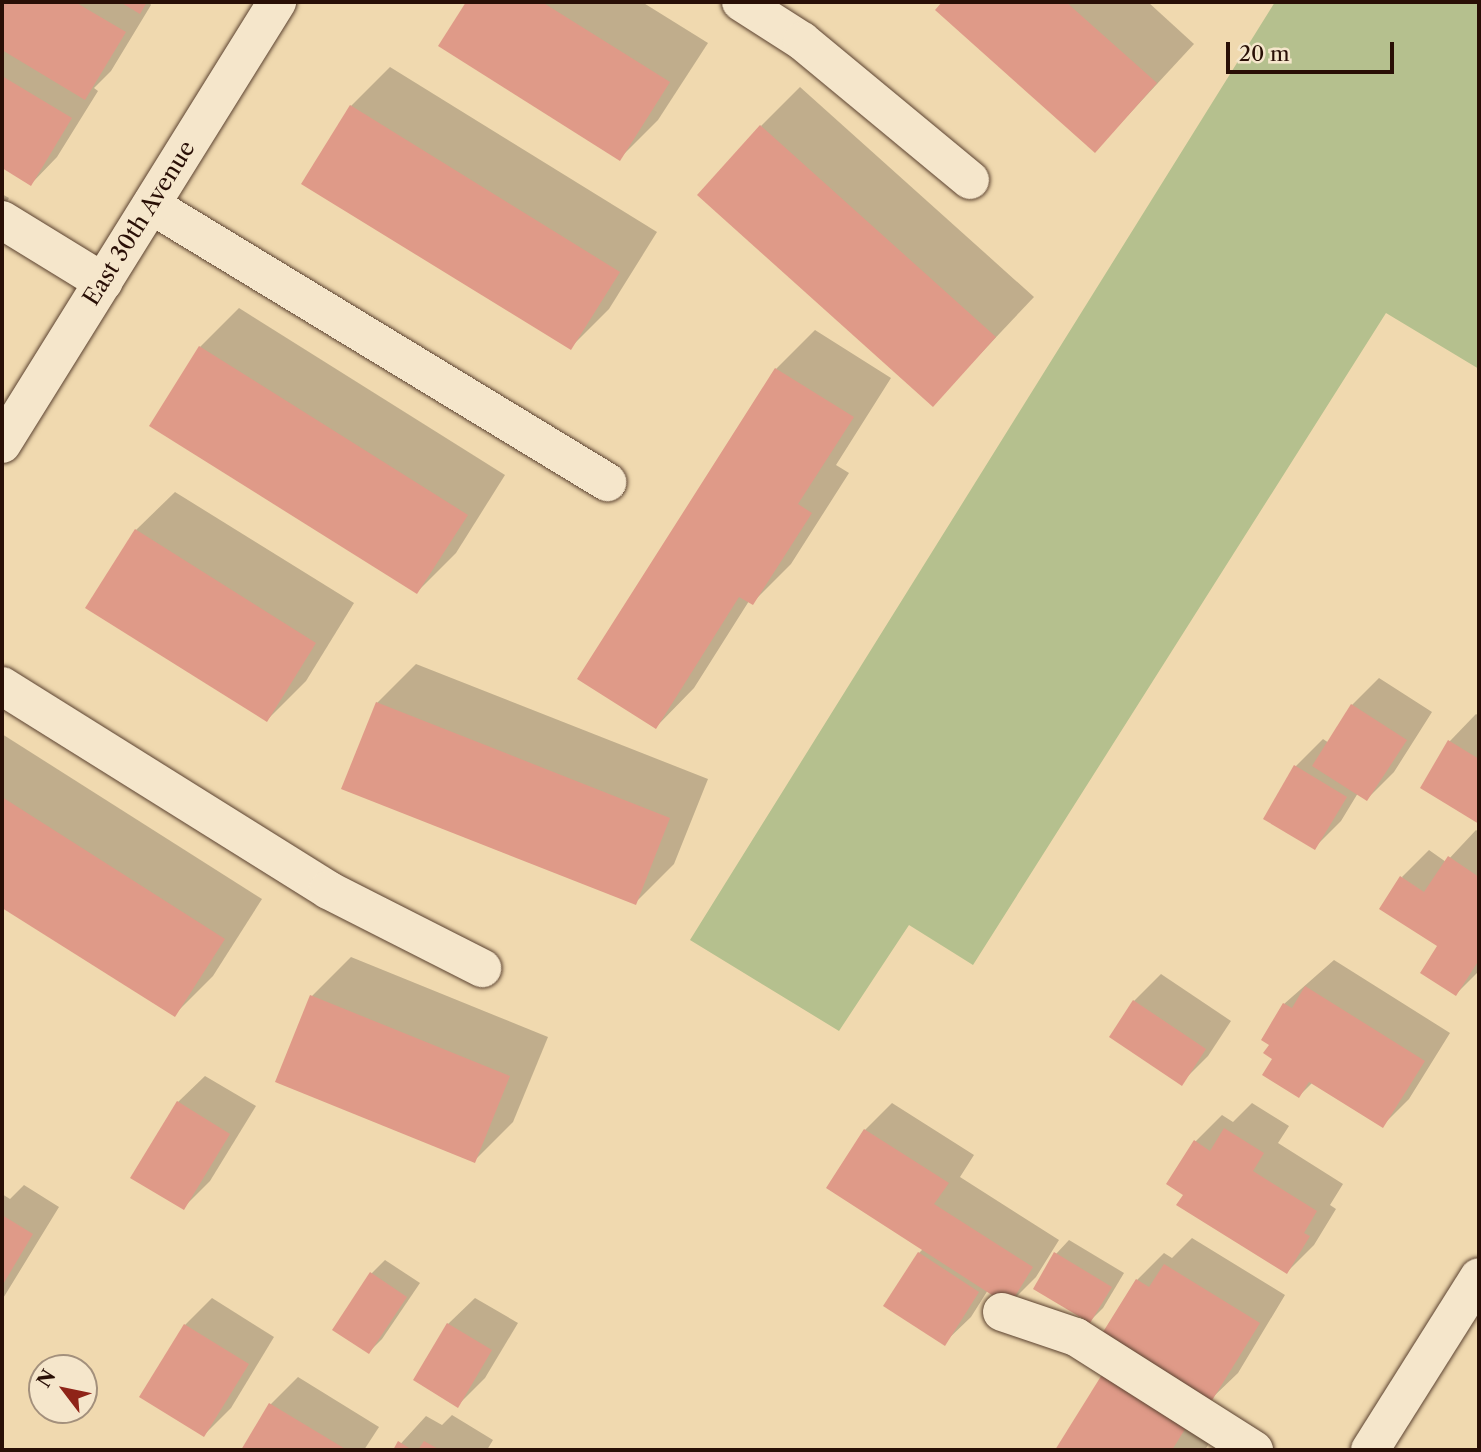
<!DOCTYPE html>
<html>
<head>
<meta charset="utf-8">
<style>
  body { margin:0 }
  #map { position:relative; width:1481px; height:1452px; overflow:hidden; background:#f0d9af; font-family:"Libre Caslon Text",serif }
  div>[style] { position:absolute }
  .green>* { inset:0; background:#b5c08e }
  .shadow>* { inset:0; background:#0003 }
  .building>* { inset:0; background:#df9a88 }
  .roads { filter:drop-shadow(0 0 2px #5b4230) drop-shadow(0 0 2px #5b4230) }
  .minor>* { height:38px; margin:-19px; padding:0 19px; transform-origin:19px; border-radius:19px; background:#f5e6cb }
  span { translate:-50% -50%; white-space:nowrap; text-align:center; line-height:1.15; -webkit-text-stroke:5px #f5e6cb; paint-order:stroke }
  .street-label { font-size:23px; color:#290f06 }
  .frame { position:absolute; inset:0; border:4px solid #290f06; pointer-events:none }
  .north { position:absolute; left:28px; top:1354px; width:70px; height:70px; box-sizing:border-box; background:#f5e6cb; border:2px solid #a3907c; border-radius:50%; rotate:302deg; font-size:19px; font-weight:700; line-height:28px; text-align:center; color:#290f06 }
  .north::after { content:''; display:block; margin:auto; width:24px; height:32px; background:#8f2418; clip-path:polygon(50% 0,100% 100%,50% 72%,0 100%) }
  .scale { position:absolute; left:1226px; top:42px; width:168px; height:32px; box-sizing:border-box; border:4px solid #290f06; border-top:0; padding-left:9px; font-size:21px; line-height:24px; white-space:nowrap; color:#290f06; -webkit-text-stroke:5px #f5e6cb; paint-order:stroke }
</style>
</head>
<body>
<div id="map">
  <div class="green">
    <i style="clip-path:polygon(1275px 2px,1479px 2px,1479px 369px,1386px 313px,973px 965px,909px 925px,839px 1031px,690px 940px)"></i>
  </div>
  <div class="shadow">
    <i style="clip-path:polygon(2px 2px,149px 2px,151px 5px,111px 71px,94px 88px,98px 91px,57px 157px,31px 184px,2px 166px)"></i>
    <i style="clip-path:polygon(468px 2px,642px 2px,708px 43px,658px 120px,620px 158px,440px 46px)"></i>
    <i style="clip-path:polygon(944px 2px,1148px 2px,1194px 44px,1095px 151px,937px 9px)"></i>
    <i style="clip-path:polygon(390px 67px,657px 232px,609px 309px,570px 348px,351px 106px)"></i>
    <i style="clip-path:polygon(800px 87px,1034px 297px,933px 404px,761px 126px)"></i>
    <i style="clip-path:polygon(2px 194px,9px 198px,2px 210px)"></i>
    <i style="clip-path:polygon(239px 308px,505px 475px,456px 553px,417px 592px,200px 347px)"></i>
    <i style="clip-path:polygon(815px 330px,891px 378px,836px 465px,849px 473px,791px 564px,752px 603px,749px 601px,694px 688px,656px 727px,580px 678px,776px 369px)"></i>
    <i style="clip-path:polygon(175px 492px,354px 603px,306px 681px,267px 720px,136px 530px)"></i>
    <i style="clip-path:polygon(416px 664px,708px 779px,674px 864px,635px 903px,377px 703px)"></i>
    <i style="clip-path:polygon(1379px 678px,1432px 712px,1394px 772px,1367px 799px,1358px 793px,1341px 821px,1314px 848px,1265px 818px,1296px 766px,1323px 739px,1329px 743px,1352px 705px)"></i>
    <i style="clip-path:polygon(1476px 714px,1479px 716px,1479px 822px,1423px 787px,1450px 741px)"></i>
    <i style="clip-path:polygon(2px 734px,262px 899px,213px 976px,174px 1015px,2px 906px)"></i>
    <i style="clip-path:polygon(1476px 830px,1479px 832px,1479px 971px,1456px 994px,1439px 946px,1402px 877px,1429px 850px,1446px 862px)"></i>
    <i style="clip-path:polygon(351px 957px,548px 1037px,513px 1122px,474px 1161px,312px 996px)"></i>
    <i style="clip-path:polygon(1334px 960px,1450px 1033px,1409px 1099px,1382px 1126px,1313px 1082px,1299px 1096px,1274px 1058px,1271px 1044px,1263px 1039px,1284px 1004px)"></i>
    <i style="clip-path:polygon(1161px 974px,1231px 1021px,1208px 1056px,1181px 1083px,1134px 1001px)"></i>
    <i style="clip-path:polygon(205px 1076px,256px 1106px,210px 1181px,183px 1208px,178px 1102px)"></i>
    <i style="clip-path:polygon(892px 1103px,974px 1155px,960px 1177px,1059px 1240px,1036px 1277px,1009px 1304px,988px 1290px,971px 1317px,944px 1343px,919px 1253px,923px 1249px,865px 1130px)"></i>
    <i style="clip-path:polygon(1252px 1103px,1289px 1126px,1278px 1143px,1343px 1184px,1330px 1205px,1336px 1209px,1314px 1245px,1287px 1272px,1185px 1194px,1195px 1142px,1222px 1115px,1233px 1122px)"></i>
    <i style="clip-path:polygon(24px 1185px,59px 1207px,2px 1300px,2px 1194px,10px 1199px)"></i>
    <i style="clip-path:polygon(1192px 1238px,1285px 1295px,1238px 1373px,1212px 1398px,1194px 1430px,1211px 1440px,1205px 1450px,1057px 1450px,1104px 1374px,1137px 1280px,1164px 1253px,1172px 1258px)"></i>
    <i style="clip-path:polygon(1069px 1240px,1124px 1273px,1103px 1308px,1090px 1321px,1056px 1254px)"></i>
    <i style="clip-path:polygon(385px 1260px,420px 1283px,382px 1339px,369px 1352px,334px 1329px,372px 1273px)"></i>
    <i style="clip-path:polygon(212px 1298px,274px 1337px,231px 1408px,204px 1435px,185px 1325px)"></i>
    <i style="clip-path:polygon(475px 1298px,518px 1323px,485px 1378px,458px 1405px,448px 1324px)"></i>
    <i style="clip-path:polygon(298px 1377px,379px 1427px,364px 1450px,243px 1450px,271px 1404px)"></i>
    <i style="clip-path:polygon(452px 1415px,493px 1440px,487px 1450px,395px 1450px,426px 1416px,442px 1425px)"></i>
  </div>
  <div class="building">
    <i style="clip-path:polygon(2px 2px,75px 2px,126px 32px,85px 100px,2px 50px)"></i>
    <i style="clip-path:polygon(120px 2px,147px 2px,140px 14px)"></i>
    <i style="clip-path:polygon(466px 2px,542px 2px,670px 82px,620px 161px,438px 46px)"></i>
    <i style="clip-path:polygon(942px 2px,1066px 2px,1157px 83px,1095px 153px,935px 10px)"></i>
    <i style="clip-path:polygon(2px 76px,72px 118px,31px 186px,2px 168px)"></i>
    <i style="clip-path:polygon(350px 105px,620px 272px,571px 350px,301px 184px)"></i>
    <i style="clip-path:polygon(760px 125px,996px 337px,933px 407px,697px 195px)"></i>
    <i style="clip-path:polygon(199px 346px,468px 515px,417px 594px,149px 426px)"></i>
    <i style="clip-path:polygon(775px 368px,854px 417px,798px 504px,812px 513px,753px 605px,739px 597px,656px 729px,577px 679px)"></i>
    <i style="clip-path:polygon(135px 529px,316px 643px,267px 722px,85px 608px)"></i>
    <i style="clip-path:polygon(376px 702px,670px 818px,636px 905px,341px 789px)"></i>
    <i style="clip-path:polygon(1351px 704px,1407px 740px,1367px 801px,1312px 766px)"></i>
    <i style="clip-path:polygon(1448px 740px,1479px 759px,1479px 824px,1420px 788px)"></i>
    <i style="clip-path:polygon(1294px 765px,1347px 797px,1315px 850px,1263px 819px)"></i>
    <i style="clip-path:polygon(2px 797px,225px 939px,175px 1017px,2px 908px)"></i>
    <i style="clip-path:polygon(1448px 856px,1479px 877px,1479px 960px,1456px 996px,1420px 973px,1437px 946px,1379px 909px,1400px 876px,1424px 892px)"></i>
    <i style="clip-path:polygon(1305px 986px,1425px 1061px,1383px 1128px,1309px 1082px,1299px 1098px,1262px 1075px,1272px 1059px,1263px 1053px,1269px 1045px,1261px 1040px,1283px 1003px,1292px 1008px)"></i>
    <i style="clip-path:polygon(310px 995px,510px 1076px,475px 1163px,275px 1082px)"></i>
    <i style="clip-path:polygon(1133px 1000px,1206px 1049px,1182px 1086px,1109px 1037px)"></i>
    <i style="clip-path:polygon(177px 1101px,230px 1134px,184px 1210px,130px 1178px)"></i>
    <i style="clip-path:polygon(1224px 1128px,1264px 1153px,1253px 1171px,1317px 1211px,1304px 1233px,1310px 1236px,1287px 1274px,1176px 1205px,1183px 1195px,1166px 1184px,1194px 1140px,1210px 1151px)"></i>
    <i style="clip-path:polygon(864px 1129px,949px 1183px,934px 1204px,1033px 1267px,1009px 1306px,826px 1188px)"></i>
    <i style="clip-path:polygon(2px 1215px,33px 1234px,2px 1286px)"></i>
    <i style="clip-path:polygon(918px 1252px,979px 1292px,945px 1346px,883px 1306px)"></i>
    <i style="clip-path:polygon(1054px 1252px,1112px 1287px,1090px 1323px,1033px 1289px)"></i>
    <i style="clip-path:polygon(1164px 1264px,1260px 1323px,1211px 1402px,1098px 1340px,1136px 1279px,1149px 1287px)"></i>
    <i style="clip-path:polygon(370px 1272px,407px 1297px,369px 1354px,332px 1330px)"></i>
    <i style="clip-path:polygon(447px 1323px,492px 1350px,458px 1408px,413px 1380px)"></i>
    <i style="clip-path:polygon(184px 1324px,249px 1364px,204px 1437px,139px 1397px)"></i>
    <i style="clip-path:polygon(1103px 1373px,1187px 1426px,1172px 1450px,1055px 1450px)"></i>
    <i style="clip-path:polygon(269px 1403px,347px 1450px,241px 1450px)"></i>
    <i style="clip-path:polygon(398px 1441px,412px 1450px,393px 1450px)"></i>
    <i style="clip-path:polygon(424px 1441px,440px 1450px,418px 1450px)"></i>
  </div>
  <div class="roads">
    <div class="minor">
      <i style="left:741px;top:2px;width:72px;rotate:32.6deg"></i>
      <i style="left:802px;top:41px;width:218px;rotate:39.6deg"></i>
      <i style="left:151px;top:205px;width:534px;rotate:31.28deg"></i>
      <i style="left:2px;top:220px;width:119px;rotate:31.5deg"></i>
      <i style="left:2px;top:444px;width:521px;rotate:-58.11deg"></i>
      <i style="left:2px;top:686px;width:385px;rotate:32deg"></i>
      <i style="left:328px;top:890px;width:173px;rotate:26.9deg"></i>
      <i style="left:1002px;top:1312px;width:78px;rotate:18.7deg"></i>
      <i style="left:1076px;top:1337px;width:211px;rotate:32.4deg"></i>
      <i style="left:1370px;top:1450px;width:204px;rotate:-57.8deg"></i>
    </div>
  </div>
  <div class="street-label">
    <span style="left:139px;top:223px;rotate:-58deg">East 30th Avenue</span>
  </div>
  <div class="frame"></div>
  <div class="north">N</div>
  <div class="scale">20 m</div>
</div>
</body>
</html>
